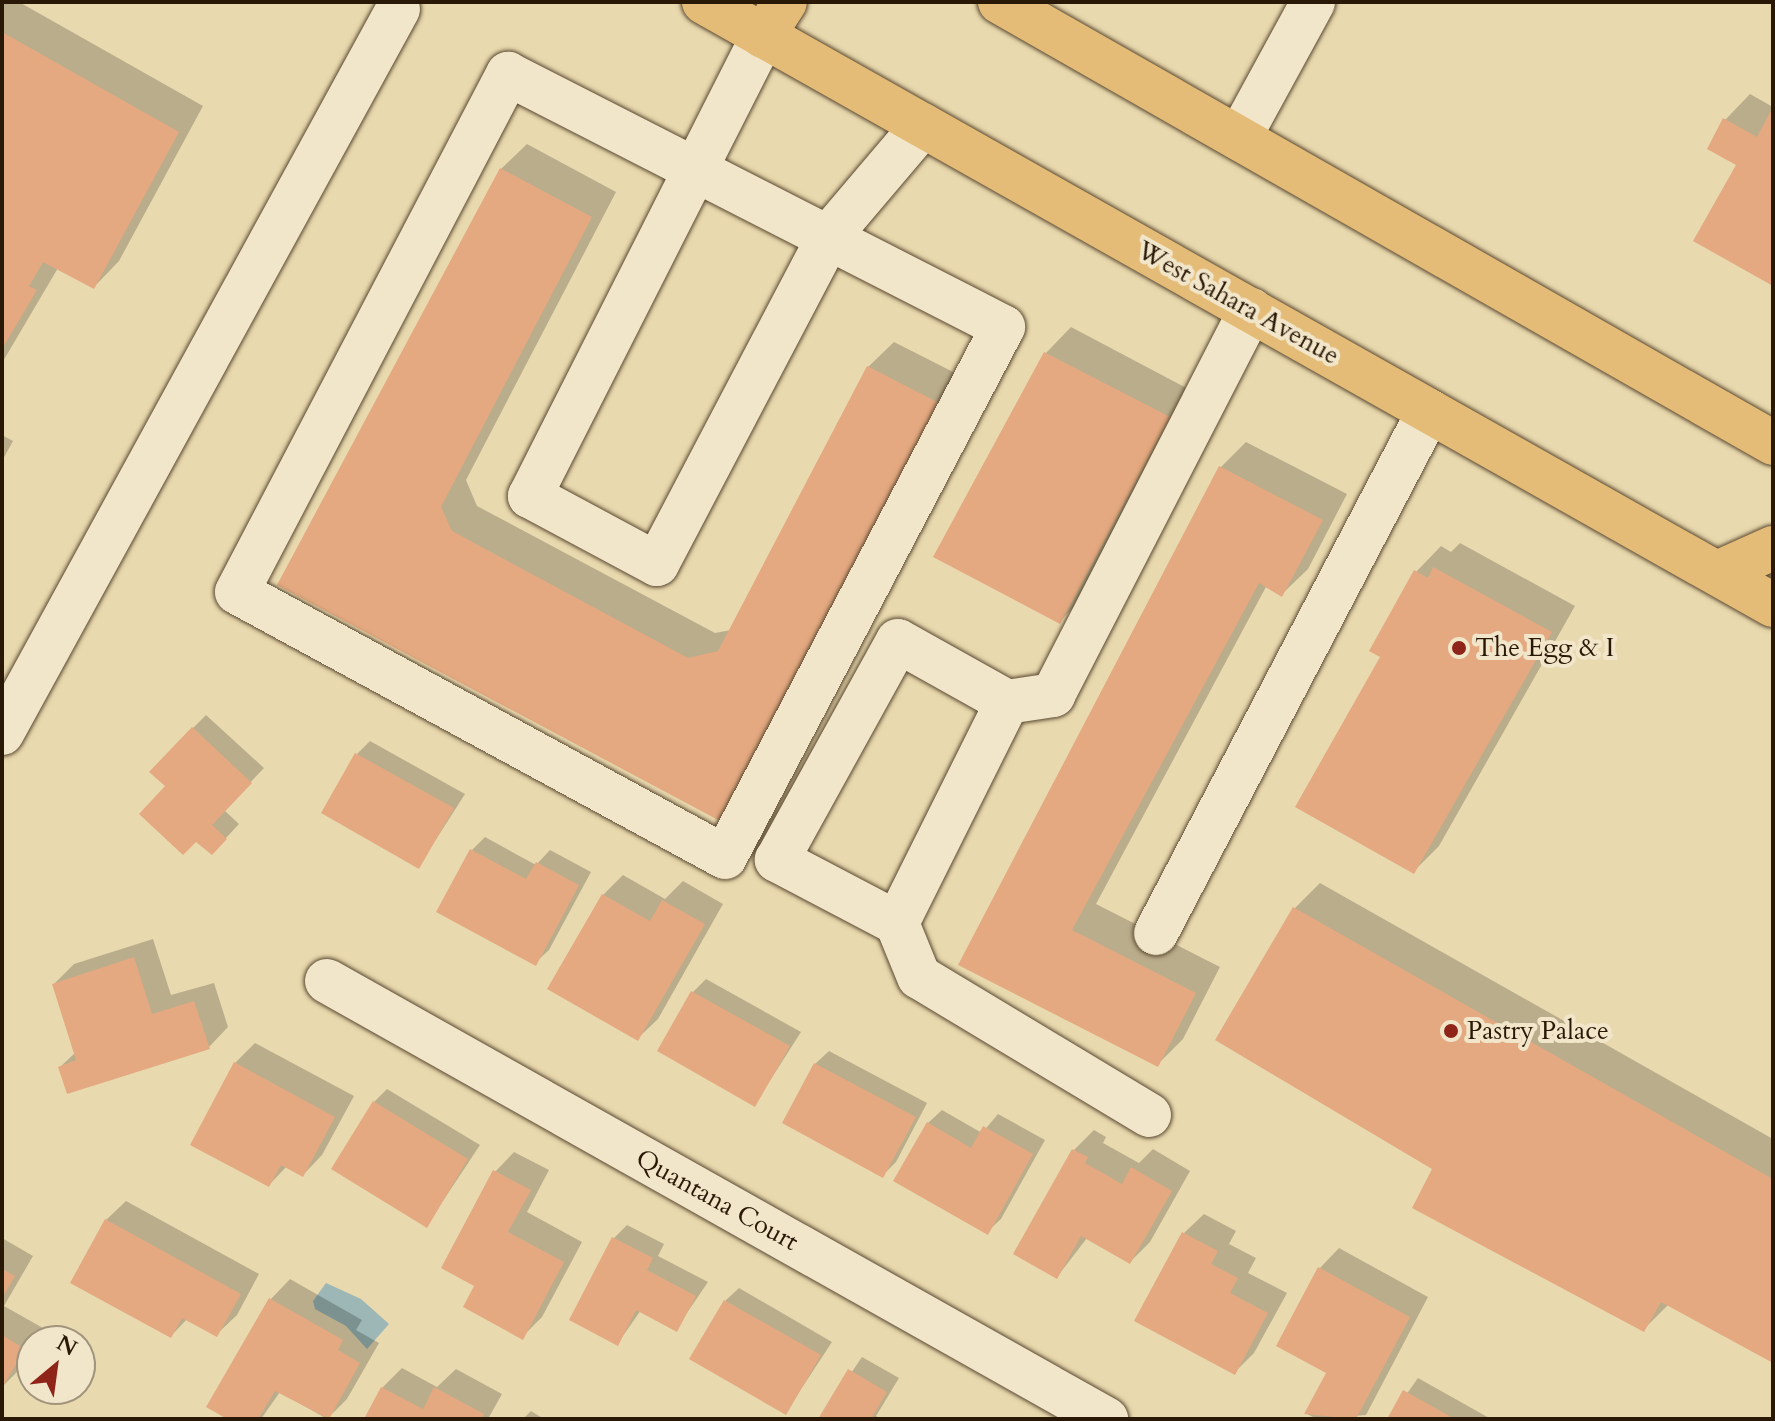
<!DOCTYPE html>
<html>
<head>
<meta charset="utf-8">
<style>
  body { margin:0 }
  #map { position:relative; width:1775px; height:1421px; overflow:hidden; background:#e9d9ae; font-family:Cardo,serif }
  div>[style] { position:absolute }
  .water>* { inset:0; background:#9cb7b6 }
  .shadow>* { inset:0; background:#0003 }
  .building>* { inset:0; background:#e4a980 }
  .roads { filter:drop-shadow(0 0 2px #594830) drop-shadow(0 0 2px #594830) }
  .minor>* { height:44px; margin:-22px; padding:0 22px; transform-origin:22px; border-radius:22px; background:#f1e6ca }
  .major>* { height:44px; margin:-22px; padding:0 22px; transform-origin:22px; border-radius:22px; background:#e4bc77 }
  .dots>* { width:22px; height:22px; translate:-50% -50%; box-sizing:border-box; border:4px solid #f1e6ca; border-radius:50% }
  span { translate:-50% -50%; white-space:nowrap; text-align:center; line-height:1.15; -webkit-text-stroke:8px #f1e6ca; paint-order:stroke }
  .street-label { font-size:26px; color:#291806 }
  .poi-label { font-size:26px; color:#291806 }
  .left { translate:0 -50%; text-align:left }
  .frame { position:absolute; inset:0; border:4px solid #291806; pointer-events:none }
  .north { position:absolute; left:16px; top:1325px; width:80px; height:80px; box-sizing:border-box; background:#f1e6ca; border:2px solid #a1947c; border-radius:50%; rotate:29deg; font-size:22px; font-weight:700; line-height:32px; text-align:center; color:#291806 }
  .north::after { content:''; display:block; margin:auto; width:28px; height:36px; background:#8f2418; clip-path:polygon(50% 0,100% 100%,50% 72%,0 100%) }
</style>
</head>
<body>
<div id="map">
  <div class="water">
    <i style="clip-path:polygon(326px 1283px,361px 1299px,389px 1324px,367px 1349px,346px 1326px,315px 1309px,313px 1301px)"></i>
  </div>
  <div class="shadow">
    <i style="clip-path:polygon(2px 2px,19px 2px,203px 106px,119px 261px,94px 287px,58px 268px,2px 363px)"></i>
    <i style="clip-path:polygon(1750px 94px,1773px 107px,1773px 284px,1725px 120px)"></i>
    <i style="clip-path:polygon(527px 144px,616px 192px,466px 480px,477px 506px,715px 633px,731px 630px,868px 367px,894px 342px,965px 378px,745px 793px,280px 584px,501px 169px)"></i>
    <i style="clip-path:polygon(1071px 327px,1194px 392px,1085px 596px,1060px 621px,936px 556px,1046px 353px)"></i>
    <i style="clip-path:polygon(2px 435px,13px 441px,2px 461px)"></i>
    <i style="clip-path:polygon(1246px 442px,1347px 494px,1308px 569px,1282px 594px,1267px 585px,1096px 904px,1220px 967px,1183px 1039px,1157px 1065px,961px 964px,1221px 467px)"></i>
    <i style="clip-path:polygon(1460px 543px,1575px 606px,1439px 846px,1413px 872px,1416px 572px,1441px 546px,1451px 552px)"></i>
    <i style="clip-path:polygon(206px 715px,264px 768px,224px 810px,239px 824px,212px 853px,167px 786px,193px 728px)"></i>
    <i style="clip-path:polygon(370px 741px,465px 794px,419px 866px,357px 754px)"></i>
    <i style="clip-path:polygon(485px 837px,536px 865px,550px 850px,591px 872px,549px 950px,535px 963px,472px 850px)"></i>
    <i style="clip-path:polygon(623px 875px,665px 899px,683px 881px,723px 904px,658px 1019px,638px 1038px,603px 895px)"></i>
    <i style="clip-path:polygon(1320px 883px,1773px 1139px,1773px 1361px,1669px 1304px,1644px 1329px,1434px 1168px,1218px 1040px,1295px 908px)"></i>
    <i style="clip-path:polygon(153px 939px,171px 995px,214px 983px,228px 1027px,209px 1047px,60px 1067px,76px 1052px,54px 984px,74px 964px)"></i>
    <i style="clip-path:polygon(706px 979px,801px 1032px,755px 1104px,693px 992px)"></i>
    <i style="clip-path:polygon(255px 1043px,354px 1096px,322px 1155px,303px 1175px,287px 1166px,269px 1185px,235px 1063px)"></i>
    <i style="clip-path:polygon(829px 1051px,927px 1103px,896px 1162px,883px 1175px,815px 1064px)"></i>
    <i style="clip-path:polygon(387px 1089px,480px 1145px,427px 1225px,374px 1102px)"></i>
    <i style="clip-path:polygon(942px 1110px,982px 1133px,998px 1114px,1045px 1140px,1001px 1219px,987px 1232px,928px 1123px)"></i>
    <i style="clip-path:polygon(1094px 1130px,1106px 1137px,1103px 1143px,1139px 1163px,1153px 1149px,1190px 1171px,1150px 1242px,1130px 1262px,1087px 1238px,1057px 1277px,1016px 1253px,1074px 1150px)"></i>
    <i style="clip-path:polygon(514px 1152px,549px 1170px,527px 1212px,582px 1242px,542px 1317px,522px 1337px,477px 1285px,495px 1172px)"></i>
    <i style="clip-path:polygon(126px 1201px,259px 1274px,237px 1315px,217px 1334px,188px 1318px,171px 1336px,106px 1220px)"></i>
    <i style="clip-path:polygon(1204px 1214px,1236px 1231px,1229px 1244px,1256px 1258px,1248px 1273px,1287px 1293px,1254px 1353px,1234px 1373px,1184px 1233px)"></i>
    <i style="clip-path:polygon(627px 1225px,664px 1244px,658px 1256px,708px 1282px,676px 1329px,641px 1310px,618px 1343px,614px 1238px)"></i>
    <i style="clip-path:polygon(2px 1238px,33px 1256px,4px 1306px,43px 1328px,19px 1370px,2px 1387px)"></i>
    <i style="clip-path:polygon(1339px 1248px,1428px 1297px,1366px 1415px,1317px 1419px,1307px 1414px,1329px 1372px,1278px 1345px,1320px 1268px)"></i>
    <i style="clip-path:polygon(290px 1279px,362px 1320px,356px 1330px,379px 1343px,347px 1399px,327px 1419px,280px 1392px,261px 1419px,231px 1419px,209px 1406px,271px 1299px)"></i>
    <i style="clip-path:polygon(739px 1288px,832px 1342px,786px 1412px,725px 1301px)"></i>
    <i style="clip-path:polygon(862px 1357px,899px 1378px,876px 1416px,881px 1419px,820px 1419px)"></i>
    <i style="clip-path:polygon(402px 1368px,437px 1387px,456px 1369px,502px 1394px,488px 1419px,366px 1419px,382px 1388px)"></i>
    <i style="clip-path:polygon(1418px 1378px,1491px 1419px,1389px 1419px)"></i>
    <i style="clip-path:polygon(531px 1411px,544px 1419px,523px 1419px)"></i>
  </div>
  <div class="building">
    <i style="clip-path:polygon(2px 32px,179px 132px,94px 289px,43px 262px,29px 286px,37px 290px,2px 349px)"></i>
    <i style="clip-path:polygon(1773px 107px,1773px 286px,1693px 241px,1736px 165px,1707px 149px,1723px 118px,1757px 137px)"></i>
    <i style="clip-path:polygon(500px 168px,592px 217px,441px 507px,452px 531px,688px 658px,718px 651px,867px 366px,941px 404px,720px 821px,277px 585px)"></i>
    <i style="clip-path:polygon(1044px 352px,1170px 417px,1060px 624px,933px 557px)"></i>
    <i style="clip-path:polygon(1219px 466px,1323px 520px,1282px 597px,1259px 583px,1072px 930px,1196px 993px,1158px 1067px,958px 965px)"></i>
    <i style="clip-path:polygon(1433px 567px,1552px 632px,1414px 874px,1295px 807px,1380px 657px,1369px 651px,1414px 570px,1428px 578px)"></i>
    <i style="clip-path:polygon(192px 727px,252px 783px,212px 825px,227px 839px,212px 855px,196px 842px,183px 855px,139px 814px,165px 786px,149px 772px)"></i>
    <i style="clip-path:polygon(355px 753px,454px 808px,419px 869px,321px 813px)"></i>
    <i style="clip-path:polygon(470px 849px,526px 879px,536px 862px,579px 885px,536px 966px,436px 912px)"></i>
    <i style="clip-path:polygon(602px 894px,650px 921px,662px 900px,705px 924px,638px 1041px,547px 989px)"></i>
    <i style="clip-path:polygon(1293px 907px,1773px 1179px,1773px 1363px,1661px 1302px,1644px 1332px,1412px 1208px,1432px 1169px,1215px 1040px)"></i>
    <i style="clip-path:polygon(134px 957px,152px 1014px,194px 1001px,210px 1049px,67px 1094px,58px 1067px,76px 1060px,52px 984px)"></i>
    <i style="clip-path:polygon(691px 991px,790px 1046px,755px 1107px,657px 1051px)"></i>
    <i style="clip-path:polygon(234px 1062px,335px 1117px,303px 1177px,281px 1165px,269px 1187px,190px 1145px)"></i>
    <i style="clip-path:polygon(814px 1063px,916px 1117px,883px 1178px,782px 1123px)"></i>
    <i style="clip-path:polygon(373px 1101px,468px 1159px,427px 1228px,331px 1169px)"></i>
    <i style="clip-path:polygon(927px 1122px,971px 1148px,983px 1126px,1033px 1154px,988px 1235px,893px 1181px)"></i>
    <i style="clip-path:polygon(1072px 1149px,1088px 1157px,1085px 1163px,1122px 1184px,1131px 1167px,1172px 1191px,1130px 1264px,1081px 1236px,1057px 1279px,1013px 1254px)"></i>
    <i style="clip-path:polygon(493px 1170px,531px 1190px,508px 1232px,564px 1262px,523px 1340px,463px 1307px,474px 1286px,441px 1268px)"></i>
    <i style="clip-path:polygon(105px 1219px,241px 1294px,217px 1337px,182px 1318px,171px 1338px,70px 1283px)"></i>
    <i style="clip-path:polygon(1182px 1232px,1218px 1251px,1211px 1264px,1238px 1278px,1230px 1293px,1268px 1313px,1235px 1375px,1134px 1321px)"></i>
    <i style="clip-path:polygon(612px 1237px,653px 1258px,647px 1270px,696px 1296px,677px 1332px,636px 1310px,618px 1346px,569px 1320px)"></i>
    <i style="clip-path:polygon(1318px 1267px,1410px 1317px,1356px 1419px,1304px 1414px,1326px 1373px,1276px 1346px)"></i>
    <i style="clip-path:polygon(2px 1269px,15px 1276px,2px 1298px)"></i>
    <i style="clip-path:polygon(269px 1298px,343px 1340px,338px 1350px,360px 1363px,329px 1419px,275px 1391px,258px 1419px,227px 1419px,206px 1407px)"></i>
    <i style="clip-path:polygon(724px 1300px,821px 1355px,786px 1415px,689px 1359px)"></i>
    <i style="clip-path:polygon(2px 1335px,25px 1349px,2px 1388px)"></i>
    <i style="clip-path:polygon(848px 1369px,887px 1392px,871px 1419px,818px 1419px)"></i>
    <i style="clip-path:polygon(381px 1387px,423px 1409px,434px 1387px,484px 1414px,481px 1419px,364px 1419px)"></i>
    <i style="clip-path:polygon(1403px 1390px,1455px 1419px,1387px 1419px)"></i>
  </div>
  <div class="roads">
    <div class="minor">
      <i style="left:763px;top:36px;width:516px;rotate:116.86deg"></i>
      <i style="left:530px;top:496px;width:144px;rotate:28.2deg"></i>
      <i style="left:657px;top:564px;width:370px;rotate:-62.3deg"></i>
      <i style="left:829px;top:236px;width:145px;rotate:-49.7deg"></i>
      <i style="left:508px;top:74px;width:556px;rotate:27.07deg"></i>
      <i style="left:1003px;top:327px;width:598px;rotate:117.68deg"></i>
      <i style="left:725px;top:857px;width:555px;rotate:-151.5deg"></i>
      <i style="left:237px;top:592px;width:585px;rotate:-62.38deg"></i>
      <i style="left:1239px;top:138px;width:155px;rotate:-61.4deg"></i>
      <i style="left:2px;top:733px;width:825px;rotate:-61.32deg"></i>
      <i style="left:897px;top:923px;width:136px;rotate:-152.3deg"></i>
      <i style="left:777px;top:860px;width:250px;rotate:-61.1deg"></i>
      <i style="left:898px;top:641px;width:125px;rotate:29.2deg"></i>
      <i style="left:1156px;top:933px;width:589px;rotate:-62.39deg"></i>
      <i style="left:327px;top:981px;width:894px;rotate:29.35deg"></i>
      <i style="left:1149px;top:1115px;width:268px;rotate:-149deg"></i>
      <i style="left:919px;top:977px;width:58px;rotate:-112.2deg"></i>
      <i style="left:897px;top:923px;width:247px;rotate:-63.5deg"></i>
      <i style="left:1007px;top:702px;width:47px;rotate:-8.7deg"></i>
      <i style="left:1053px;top:695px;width:433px;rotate:-62.8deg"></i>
    </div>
    <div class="major">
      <i style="left:704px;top:2px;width:1227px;rotate:29.43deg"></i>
      <i style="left:1000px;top:2px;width:890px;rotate:29.7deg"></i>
      <i style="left:763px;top:36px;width:40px;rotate:-57.1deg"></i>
      <i style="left:1717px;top:573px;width:61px;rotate:-24.1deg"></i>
    </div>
  </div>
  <div class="dots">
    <i style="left:1459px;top:648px;background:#8f2418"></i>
    <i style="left:1451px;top:1031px;background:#8f2418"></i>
  </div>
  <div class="street-label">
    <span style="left:1238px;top:303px;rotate:29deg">West Sahara Avenue</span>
    <span style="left:717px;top:1200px;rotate:29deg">Quantana Court</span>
  </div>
  <div class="poi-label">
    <span class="left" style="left:1475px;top:648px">The Egg &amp; I</span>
    <span class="left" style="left:1467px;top:1031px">Pastry Palace</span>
  </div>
  <div class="frame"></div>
  <div class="north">N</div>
</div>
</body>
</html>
